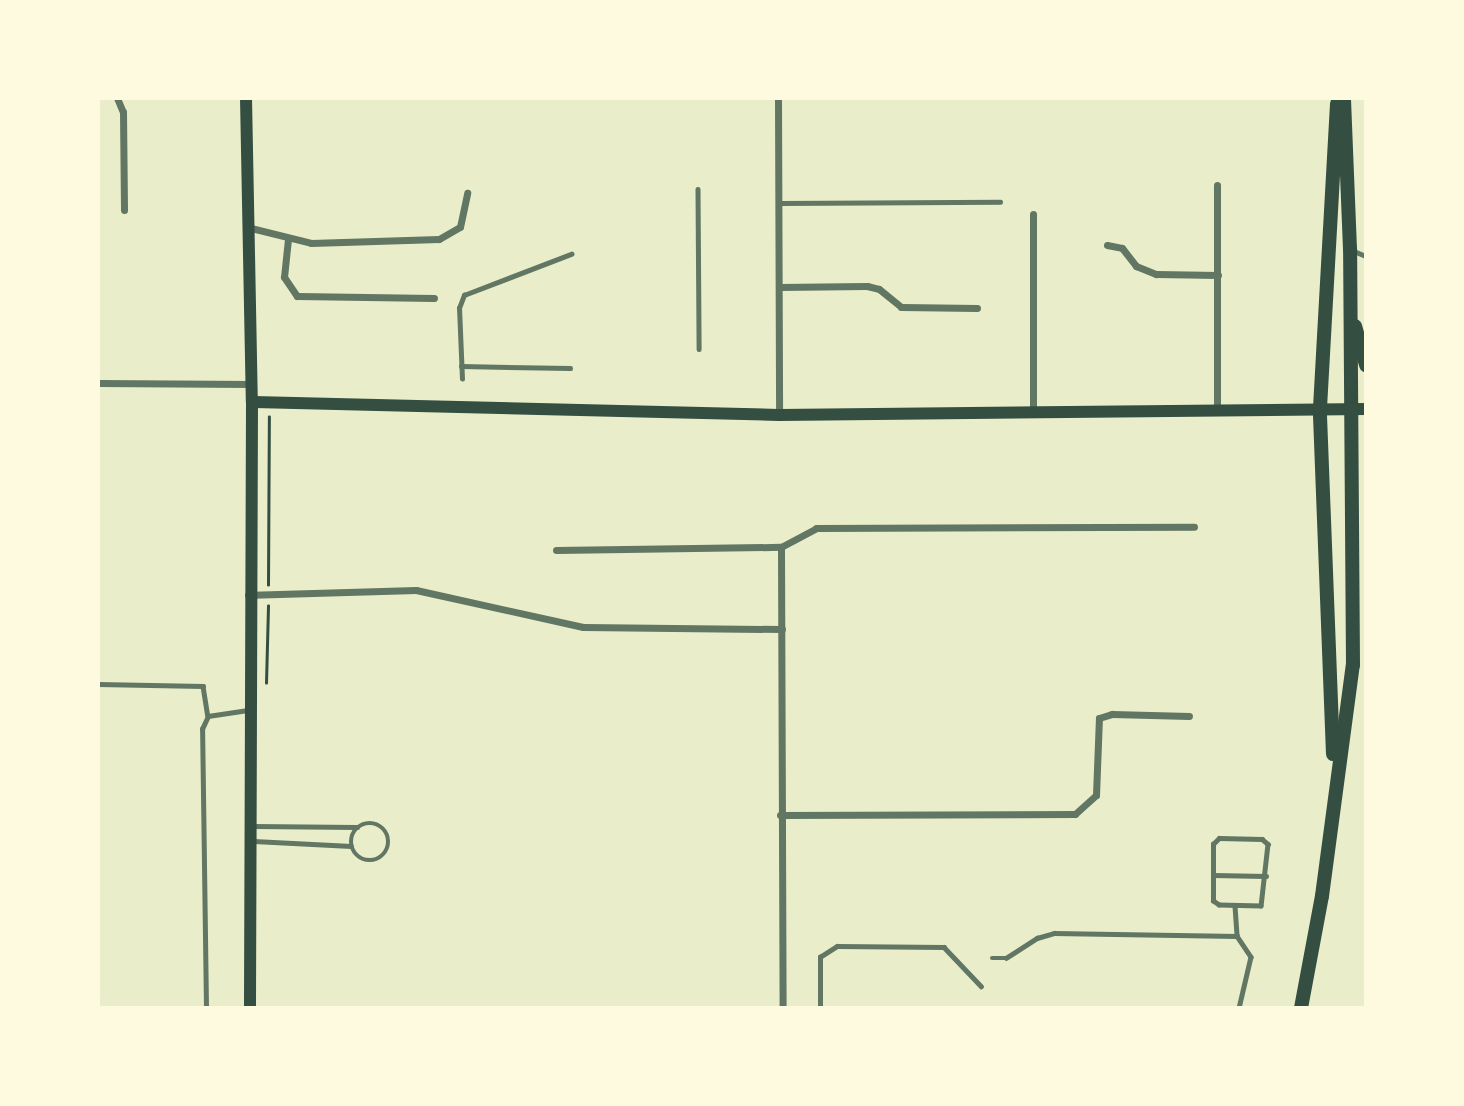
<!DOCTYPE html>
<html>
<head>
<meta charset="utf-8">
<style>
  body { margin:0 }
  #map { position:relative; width:1464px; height:1106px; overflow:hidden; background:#e9edc9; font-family:"Golos Text",sans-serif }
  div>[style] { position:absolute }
  .path>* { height:2.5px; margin:-1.25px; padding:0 1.25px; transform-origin:1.25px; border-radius:1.25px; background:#344e41 }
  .service>* { height:4.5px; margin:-2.25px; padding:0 2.25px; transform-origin:2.25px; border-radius:2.25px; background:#617663 }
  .service>.ring { margin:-2.25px; padding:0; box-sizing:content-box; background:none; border:4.5px solid #617663; border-radius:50% }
  .minor>* { height:7px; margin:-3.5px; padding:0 3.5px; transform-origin:3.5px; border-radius:3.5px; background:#617663 }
  .secondary>* { height:12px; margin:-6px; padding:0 6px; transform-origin:6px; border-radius:6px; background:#344e41 }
  .primary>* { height:14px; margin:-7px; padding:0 7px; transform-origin:7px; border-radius:7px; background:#344e41 }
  span { translate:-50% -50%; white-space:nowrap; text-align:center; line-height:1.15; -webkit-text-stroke:6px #fefae0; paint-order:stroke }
  .frame { position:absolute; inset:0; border:100px solid #fefae0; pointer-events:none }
</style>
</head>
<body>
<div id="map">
  <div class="path">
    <i style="left:268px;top:585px;width:168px;rotate:-89.7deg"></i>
    <i style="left:266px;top:683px;width:77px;rotate:-88.5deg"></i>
  </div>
  <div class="service">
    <i style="left:698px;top:189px;width:160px;rotate:89.6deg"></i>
    <i style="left:780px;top:203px;width:220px;rotate:-0.3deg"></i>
    <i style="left:1354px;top:251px;width:13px;rotate:23deg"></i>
    <i style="left:461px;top:366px;width:109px;rotate:1.1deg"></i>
    <i style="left:462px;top:379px;width:71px;rotate:-92.4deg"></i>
    <i style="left:459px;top:308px;width:14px;rotate:-69deg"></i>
    <i style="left:464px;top:295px;width:115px;rotate:-21deg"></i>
    <i style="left:98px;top:684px;width:105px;rotate:1.1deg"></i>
    <i style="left:203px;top:686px;width:30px;rotate:81deg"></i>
    <i class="ring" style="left:351px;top:823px;width:33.5px;height:33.5px"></i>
    <i style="left:253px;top:826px;width:104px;rotate:0.6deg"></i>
    <i style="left:1219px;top:838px;width:43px;rotate:1.3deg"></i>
    <i style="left:1262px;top:839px;width:8px;rotate:40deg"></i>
    <i style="left:1268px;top:844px;width:62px;rotate:96.4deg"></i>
    <i style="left:1261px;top:906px;width:42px;rotate:-178.6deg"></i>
    <i style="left:1219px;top:905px;width:7px;rotate:-146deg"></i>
    <i style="left:1213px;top:901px;width:57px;rotate:-90deg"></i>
    <i style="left:1213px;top:844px;width:8px;rotate:-45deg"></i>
    <i style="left:253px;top:841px;width:98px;rotate:2.9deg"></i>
    <i style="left:1213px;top:875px;width:53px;rotate:1.1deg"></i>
    <i style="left:1235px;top:906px;width:30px;rotate:86deg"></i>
    <i style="left:992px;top:958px;width:14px"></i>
    <i style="left:1006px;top:958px;width:37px;rotate:-33deg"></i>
    <i style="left:1037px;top:938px;width:18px;rotate:-16deg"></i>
    <i style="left:1054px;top:933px;width:183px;rotate:0.9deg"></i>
    <i style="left:1237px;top:936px;width:25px;rotate:56deg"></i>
    <i style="left:1251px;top:957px;width:52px;rotate:103.2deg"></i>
    <i style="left:206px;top:1008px;width:279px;rotate:-90.8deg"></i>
    <i style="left:202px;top:729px;width:14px;rotate:-65deg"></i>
    <i style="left:208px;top:716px;width:40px;rotate:-8.5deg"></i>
    <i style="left:820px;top:1008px;width:51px;rotate:-90deg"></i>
    <i style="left:820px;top:957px;width:20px;rotate:-33deg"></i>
    <i style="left:837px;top:946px;width:107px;rotate:0.5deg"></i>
    <i style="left:944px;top:947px;width:54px;rotate:46.5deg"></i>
  </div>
  <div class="minor">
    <i style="left:117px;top:98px;width:15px;rotate:67deg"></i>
    <i style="left:123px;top:112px;width:98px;rotate:89.4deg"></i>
    <i style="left:778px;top:98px;width:317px;rotate:89.8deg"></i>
    <i style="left:1033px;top:214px;width:199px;rotate:90deg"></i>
    <i style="left:247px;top:227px;width:66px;rotate:14deg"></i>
    <i style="left:311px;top:243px;width:128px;rotate:-1.8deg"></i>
    <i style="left:439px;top:239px;width:24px;rotate:-30deg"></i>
    <i style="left:460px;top:227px;width:35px;rotate:-78deg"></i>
    <i style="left:288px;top:239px;width:38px;rotate:96deg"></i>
    <i style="left:284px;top:277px;width:23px;rotate:56deg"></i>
    <i style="left:297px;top:296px;width:137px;rotate:0.8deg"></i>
    <i style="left:1107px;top:245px;width:15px;rotate:11deg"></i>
    <i style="left:1122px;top:248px;width:23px;rotate:52deg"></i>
    <i style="left:1136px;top:266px;width:22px;rotate:22deg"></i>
    <i style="left:1156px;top:274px;width:62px;rotate:0.9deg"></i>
    <i style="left:779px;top:287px;width:88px;rotate:-0.7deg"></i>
    <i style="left:867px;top:286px;width:12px;rotate:14deg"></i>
    <i style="left:879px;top:289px;width:28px;rotate:39deg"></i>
    <i style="left:901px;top:307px;width:76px;rotate:0.8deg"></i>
    <i style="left:98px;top:383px;width:153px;rotate:0.4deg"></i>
    <i style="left:1217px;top:411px;width:226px;rotate:-90deg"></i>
    <i style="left:781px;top:547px;width:461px;rotate:89.8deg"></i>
    <i style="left:781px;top:547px;width:40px;rotate:-28deg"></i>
    <i style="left:816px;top:528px;width:378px;rotate:-0.2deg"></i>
    <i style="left:556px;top:550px;width:225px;rotate:-0.8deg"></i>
    <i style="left:248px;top:595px;width:168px;rotate:-1.7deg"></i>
    <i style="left:416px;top:590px;width:171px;rotate:12.5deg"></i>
    <i style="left:583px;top:627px;width:199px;rotate:0.6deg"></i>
    <i style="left:780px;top:815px;width:295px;rotate:-0.2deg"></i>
    <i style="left:1075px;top:814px;width:28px;rotate:-42deg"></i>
    <i style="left:1096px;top:795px;width:77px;rotate:-87.8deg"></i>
    <i style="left:1099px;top:718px;width:14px;rotate:-17deg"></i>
    <i style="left:1112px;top:714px;width:77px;rotate:1.5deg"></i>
  </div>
  <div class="secondary">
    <i style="left:246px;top:98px;width:304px;rotate:88.9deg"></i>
    <i style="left:252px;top:402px;width:606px;rotate:90.19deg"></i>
    <i style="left:252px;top:402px;width:527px;rotate:1.41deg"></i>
    <i style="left:779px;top:415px;width:587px;rotate:-0.59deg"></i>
  </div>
  <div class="primary">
    <i style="left:1355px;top:326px;width:41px;rotate:74.2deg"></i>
    <i style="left:1333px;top:754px;width:346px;rotate:-92.2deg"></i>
    <i style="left:1320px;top:408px;width:305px;rotate:-86.8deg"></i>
    <i style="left:1301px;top:1008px;width:114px;rotate:-79.4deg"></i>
    <i style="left:1322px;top:896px;width:233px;rotate:-82.4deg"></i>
    <i style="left:1353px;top:665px;width:416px;rotate:-90.4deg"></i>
    <i style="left:1350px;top:249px;width:151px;rotate:-92.3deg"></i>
  </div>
  <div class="frame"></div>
</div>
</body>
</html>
